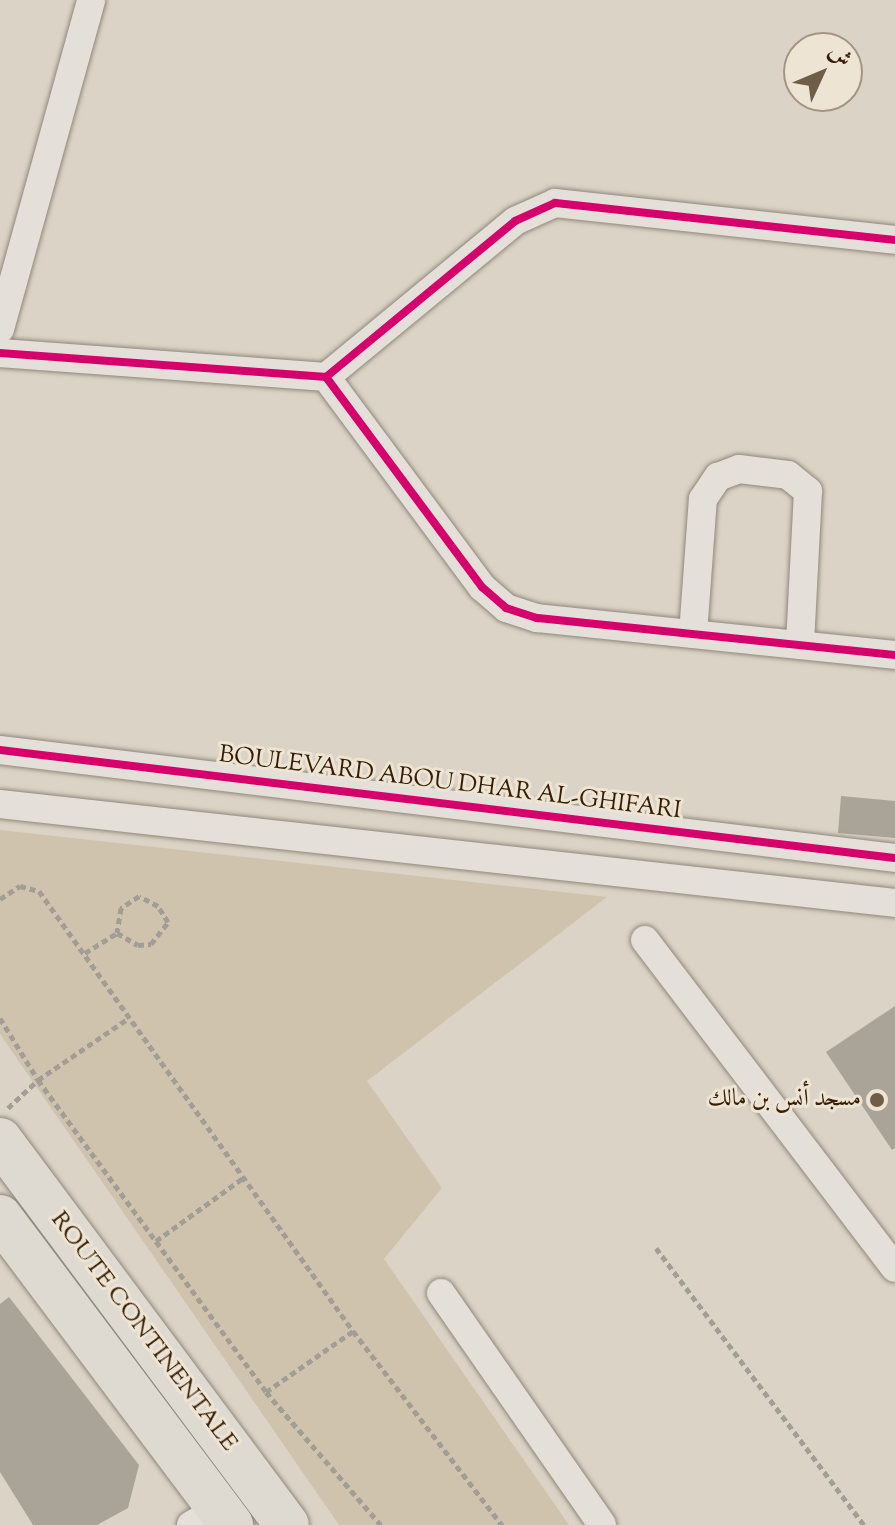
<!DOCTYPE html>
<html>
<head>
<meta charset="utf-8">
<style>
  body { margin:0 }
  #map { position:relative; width:895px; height:1525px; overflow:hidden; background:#dbd3c5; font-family:"Sorts Mill Goudy",Amiri,serif }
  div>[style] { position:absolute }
  .green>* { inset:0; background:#d0c3ae }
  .building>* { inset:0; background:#aaa397 }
  .path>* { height:5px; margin-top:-2.5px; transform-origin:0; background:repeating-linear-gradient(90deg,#a29d95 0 6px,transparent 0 10px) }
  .roads { filter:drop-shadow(0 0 2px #8f887c) drop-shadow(0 0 2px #8f887c) }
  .minor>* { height:28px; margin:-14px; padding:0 14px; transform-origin:14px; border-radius:14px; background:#e4e0d9 }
  .primary>* { height:44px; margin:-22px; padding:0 22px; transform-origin:22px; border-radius:22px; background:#dedad2 }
  .cycleway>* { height:8px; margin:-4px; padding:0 4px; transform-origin:4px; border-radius:4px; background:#d6006c }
  .dots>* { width:22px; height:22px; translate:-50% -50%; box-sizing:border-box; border:4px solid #eee4d3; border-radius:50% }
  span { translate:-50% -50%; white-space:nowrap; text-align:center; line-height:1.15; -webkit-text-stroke:6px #eee4d3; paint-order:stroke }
  .street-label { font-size:24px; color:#351e03 }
  .poi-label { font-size:24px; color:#351e03 }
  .right { translate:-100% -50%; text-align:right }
  .north { position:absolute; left:783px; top:32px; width:80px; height:80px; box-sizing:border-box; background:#eee4d3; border:2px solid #a49580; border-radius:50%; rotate:46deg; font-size:22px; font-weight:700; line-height:32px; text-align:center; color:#351e03 }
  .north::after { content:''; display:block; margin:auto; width:28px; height:36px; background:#6f5d47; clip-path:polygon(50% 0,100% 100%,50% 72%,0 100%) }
</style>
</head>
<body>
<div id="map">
  <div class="green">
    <i style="clip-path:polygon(0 830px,607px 897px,367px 1081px,442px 1188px,384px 1259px,569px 1525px,339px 1525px,0 1034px)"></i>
  </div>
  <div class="building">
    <i style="clip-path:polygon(841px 796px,895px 801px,895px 838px,838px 833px)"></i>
    <i style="clip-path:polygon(895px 1006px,895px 1148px,892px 1150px,826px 1052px)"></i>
    <i style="clip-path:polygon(9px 1297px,139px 1465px,128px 1508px,97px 1525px,33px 1525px,0 1472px,0 1304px)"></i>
  </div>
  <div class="path">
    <i style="left:0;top:899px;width:24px;rotate:-33deg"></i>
    <i style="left:20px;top:886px;width:20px;rotate:15deg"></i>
    <i style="left:39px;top:891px;width:541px;rotate:54.49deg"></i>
    <i style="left:353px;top:1331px;width:245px;rotate:52.5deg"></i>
    <i style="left:85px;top:953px;width:38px;rotate:-32deg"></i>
    <i style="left:117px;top:933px;width:24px;rotate:30deg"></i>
    <i style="left:138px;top:945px;width:13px;rotate:-4deg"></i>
    <i style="left:151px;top:944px;width:28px;rotate:-52deg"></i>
    <i style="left:168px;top:922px;width:19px;rotate:-122deg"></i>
    <i style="left:158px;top:906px;width:21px;rotate:-152deg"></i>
    <i style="left:139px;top:896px;width:22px;rotate:146deg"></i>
    <i style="left:121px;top:908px;width:25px;rotate:99deg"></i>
    <i style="left:0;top:1018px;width:73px;rotate:58.5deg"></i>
    <i style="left:38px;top:1080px;width:110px;rotate:-34.3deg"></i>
    <i style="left:8px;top:1108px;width:41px;rotate:-43deg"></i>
    <i style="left:38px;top:1080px;width:386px;rotate:53.8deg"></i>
    <i style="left:266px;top:1392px;width:176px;rotate:49.2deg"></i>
    <i style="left:156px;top:1241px;width:107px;rotate:-35.9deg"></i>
    <i style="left:656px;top:1248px;width:346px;rotate:53.1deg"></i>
    <i style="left:266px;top:1392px;width:106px;rotate:-35deg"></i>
  </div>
  <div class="roads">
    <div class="minor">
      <i style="left:0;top:329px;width:341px;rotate:-74.5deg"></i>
      <i style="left:0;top:353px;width:327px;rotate:4.2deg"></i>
      <i style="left:326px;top:377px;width:245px;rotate:-39.5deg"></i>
      <i style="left:515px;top:221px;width:44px;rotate:-24.2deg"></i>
      <i style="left:555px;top:203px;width:342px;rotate:6.2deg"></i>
      <i style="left:326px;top:377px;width:262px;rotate:53.4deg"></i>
      <i style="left:482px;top:587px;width:32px;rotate:41deg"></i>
      <i style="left:506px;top:608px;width:33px;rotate:18deg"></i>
      <i style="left:537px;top:618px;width:360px;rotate:5.9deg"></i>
      <i style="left:693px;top:634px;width:135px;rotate:-85.8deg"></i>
      <i style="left:703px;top:499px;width:27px;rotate:-56deg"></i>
      <i style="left:718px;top:477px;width:22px;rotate:-21deg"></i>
      <i style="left:739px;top:469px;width:49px;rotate:7deg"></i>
      <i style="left:788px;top:475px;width:26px;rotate:39deg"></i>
      <i style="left:808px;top:491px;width:154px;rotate:93deg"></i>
      <i style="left:0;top:750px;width:901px;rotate:6.88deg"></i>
      <i style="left:0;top:804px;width:900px;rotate:6.31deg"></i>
      <i style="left:645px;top:940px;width:412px;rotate:52.7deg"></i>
      <i style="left:441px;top:1293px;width:282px;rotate:55.2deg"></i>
      <i style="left:191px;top:1525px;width:32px;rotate:-30deg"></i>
    </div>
    <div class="primary">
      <i style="left:0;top:1140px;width:480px;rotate:53.3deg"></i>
      <i style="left:0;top:1217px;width:385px;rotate:53.1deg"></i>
    </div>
  </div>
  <div class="cycleway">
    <i style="left:0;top:353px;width:327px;rotate:4.2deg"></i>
    <i style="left:326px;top:377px;width:245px;rotate:-39.5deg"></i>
    <i style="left:515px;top:221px;width:44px;rotate:-24.2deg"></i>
    <i style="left:555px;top:203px;width:342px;rotate:6.2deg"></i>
    <i style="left:326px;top:377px;width:262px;rotate:53.4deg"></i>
    <i style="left:482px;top:587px;width:32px;rotate:41deg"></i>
    <i style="left:506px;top:608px;width:33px;rotate:18deg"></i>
    <i style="left:537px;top:618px;width:360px;rotate:5.9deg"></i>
    <i style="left:0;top:750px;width:901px;rotate:6.88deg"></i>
  </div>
  <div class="dots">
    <i style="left:877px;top:1100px;background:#6f5d47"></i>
  </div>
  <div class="street-label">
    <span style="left:450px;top:784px;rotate:7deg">BOULEVARD ABOU DHAR AL-GHIFARI</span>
    <span style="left:143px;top:1332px;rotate:53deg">ROUTE CONTINENTALE</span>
  </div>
  <div class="poi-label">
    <span class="right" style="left:861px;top:1100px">مسجد أنس بن مالك</span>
  </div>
  <div class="north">ش</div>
</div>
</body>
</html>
